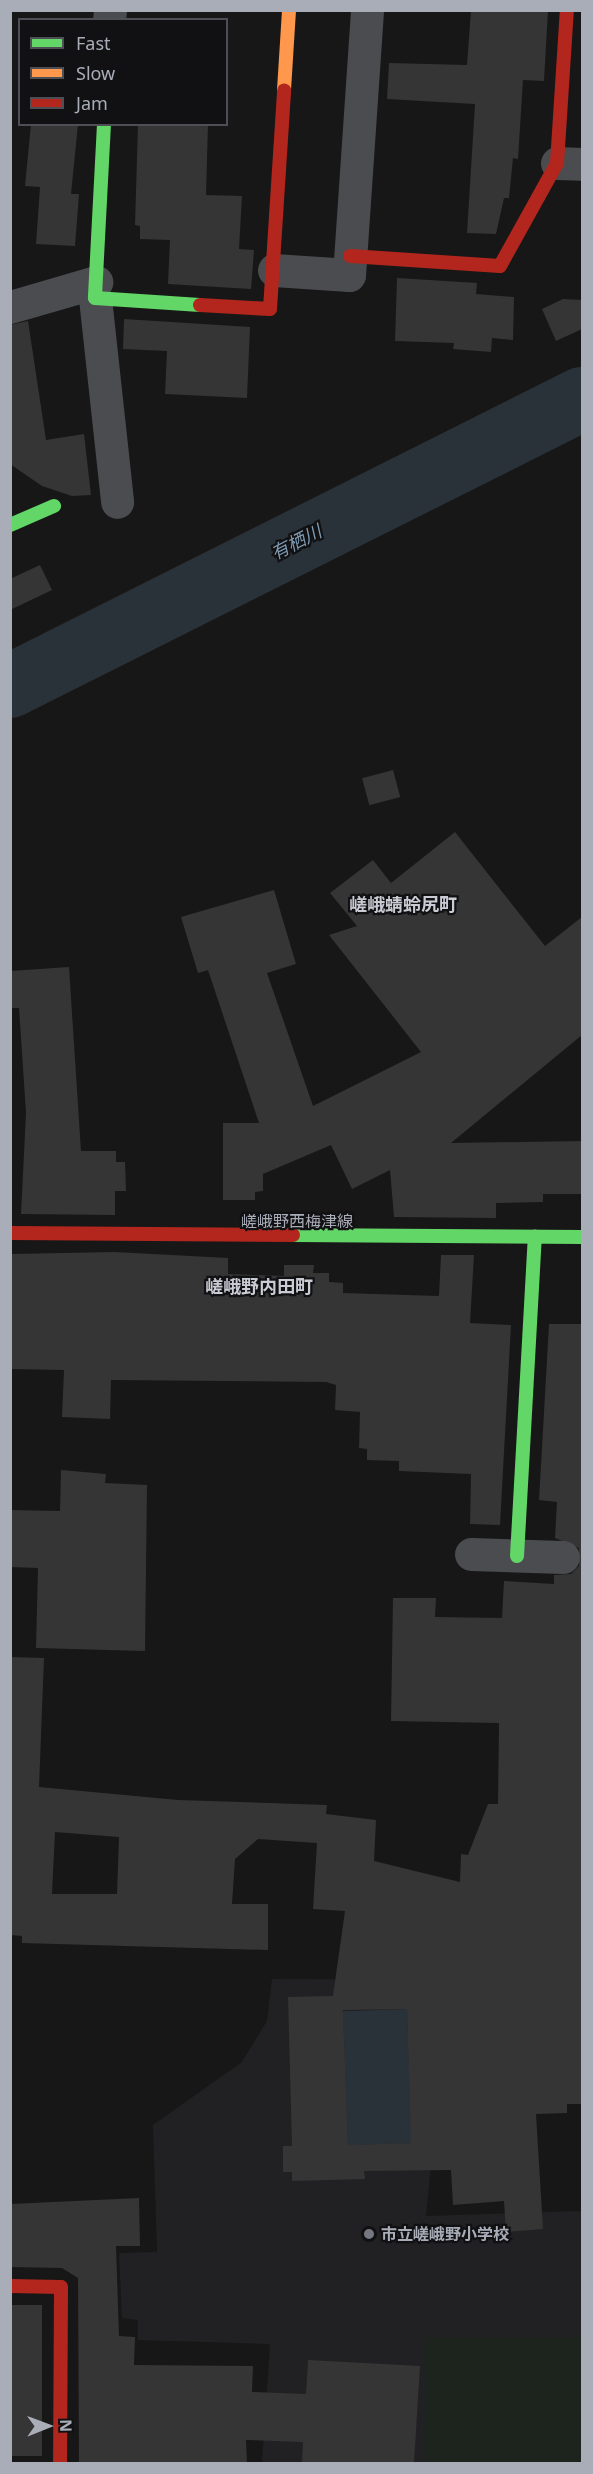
<!DOCTYPE html>
<meta charset="utf-8">
<style>
body{margin:0}
#map{position:relative;width:593px;height:2474px;overflow:hidden;background:#171717;font-family:"Noto Sans","Noto Sans JP",sans-serif}
div>[style]{position:absolute}
[style*='--x']{left:calc(var(--x)*1px);top:calc(var(--y)*1px);width:calc(var(--w)*1px);rotate:calc(var(--a)*1deg)}
.built>*{inset:0;background:#212123}
.green>*{inset:0;background:#1d241e;transform-origin:0 0}
.water>*{inset:0;background:#2a3239;transform-origin:0 0}
.river>*{height:64px;margin:-32px;padding:0 32px;transform-origin:32px;border-radius:32px;background:#2a3239}
.building>*{inset:0;background:#353536;transform-origin:0 0}
.street>*{height:33px;margin:-16.5px;padding:0 16.5px;transform-origin:16.5px;border-radius:16.5px;background:#4b4c50}
.fast>*{height:14px;margin:-7px;padding:0 7px;transform-origin:7px;border-radius:7px;background:#63d668}
.slow>*{height:14px;margin:-7px;padding:0 7px;transform-origin:7px;border-radius:7px;background:#ff974d}
.jam>*{height:14px;margin:-7px;padding:0 7px;transform-origin:7px;border-radius:7px;background:#b3261e}
.dots>*{width:16px;height:16px;translate:-50% -50%;box-sizing:border-box;border:3px solid #111113;border-radius:50%}
span{translate:-50% -50%;white-space:nowrap;text-align:center;line-height:1.15;-webkit-text-stroke:4.5px #111113;paint-order:stroke}
.street-label{font-size:16px;color:#a8adb8}
.poi-label{font-size:16px;color:#a8adb8;font-weight:700}
.left{translate:0 -50%;text-align:left}
.water-label{font-size:18px;color:#7f9bb3;font-style:italic}
.neighbourhood-label{font-size:18px;color:#c9ccd4;font-weight:700}
.frame{position:absolute;inset:0;border:12px solid #a8adb8;pointer-events:none}
.legend{position:absolute;left:18px;top:18px;width:210px;height:108px;box-sizing:border-box;background:#111113;border:2px solid #4d4f55;margin:0;padding:8px 10px;list-style:none;font-size:18px;color:#a8adb8}
.legend li{display:flex;align-items:center;gap:12px;height:30px}
.legend b{width:30px;border:2px solid #4d4f55}
.north{position:absolute;left:18px;top:2396px;width:60px;height:60px;-webkit-text-stroke:4px #111113;paint-order:stroke;rotate:89deg;font-size:16px;font-weight:700;line-height:24px;text-align:center;color:#a8adb8}
.north::after{content:'';display:block;margin:auto;width:21px;height:27px;background:#a8adb8;clip-path:polygon(50% 0,100% 100%,50% 72%,0 100%)}
</style>
<div id="map">
<div class="built">
<div style="clip-path:polygon(272px 1979px,426px 1980px,443px 2043px,426px 2216px,582px 2211px,582px 2463px,262px 2463px,270px 2344px,138px 2340px,138px 2320px,122px 2318px,119px 2253px,157px 2252px,153px 2125px,242px 2062px,267px 2021px)"></div>
</div>
<div class="green">
<div style="left:582px;top:2338px;width:125px;height:156px;rotate:90deg"></div>
</div>
<div class="water">
<div style="left:407px;top:2009px;width:134px;height:64px;rotate:88deg"></div>
</div>
<div class="river">
<div style="--x:10;--y:686;--w:640;--a:-26.65"></div>
</div>
<div class="building">
<div style="clip-path:polygon(471px 10px,548px 11px,544px 81px,523px 80px,518px 159px,513px 158px,509px 198px,504px 198px,496px 234px,467px 233px,475px 104px,387px 99px,389px 63px,467px 65px)"></div>
<div style="clip-path:polygon(31px 124px,78px 124px,71px 194px,79px 194px,75px 246px,36px 244px,40px 187px,25px 186px)"></div>
<div style="clip-path:polygon(138px 124px,208px 124px,206px 195px,242px 196px,239px 249px,254px 250px,251px 289px,168px 284px,170px 240px,140px 239px,140px 226px,135px 225px)"></div>
<div style="clip-path:polygon(397px 278px,477px 283px,476px 294px,514px 297px,513px 340px,492px 338px,491px 352px,453px 349px,454px 343px,395px 341px)"></div>
<div style="clip-path:polygon(563px 299px,582px 300px,582px 329px,556px 341px,542px 309px)"></div>
<div style="clip-path:polygon(124px 319px,250px 327px,247px 398px,165px 394px,167px 351px,123px 349px)"></div>
<div style="clip-path:polygon(28px 321px,46px 440px,84px 434px,91px 495px,72px 496px,42px 486px,10px 464px,10px 325px)"></div>
<div style="clip-path:polygon(40px 565px,52px 590px,10px 610px,10px 579px)"></div>
<div style="left:393px;top:770px;width:28px;height:32px;rotate:75deg"></div>
<div style="clip-path:polygon(455px 832px,545px 946px,582px 917px,582px 1035px,451px 1143px,582px 1141px,582px 1194px,543px 1194px,543px 1202px,496px 1203px,496px 1218px,394px 1217px,390px 1170px,352px 1189px,331px 1145px,263px 1174px,263px 1191px,255px 1192px,255px 1200px,223px 1200px,223px 1123px,259px 1123px,208px 970px,198px 973px,181px 917px,274px 890px,296px 964px,267px 973px,313px 1106px,421px 1052px,329px 935px,357px 926px,330px 893px,373px 860px,391px 883px)"></div>
<div style="clip-path:polygon(69px 967px,81px 1151px,116px 1151px,116px 1162px,125px 1162px,126px 1191px,115px 1191px,115px 1215px,21px 1214px,26px 1113px,19px 1008px,10px 1008px,10px 971px)"></div>
<div style="clip-path:polygon(115px 1252px,228px 1258px,228px 1274px,284px 1276px,284px 1265px,314px 1265px,313px 1273px,329px 1273px,329px 1282px,343px 1283px,343px 1293px,439px 1296px,441px 1255px,474px 1255px,470px 1323px,511px 1325px,500px 1525px,470px 1524px,471px 1474px,399px 1471px,399px 1461px,367px 1460px,367px 1449px,359px 1448px,360px 1412px,335px 1410px,336px 1385px,326px 1382px,111px 1380px,110px 1419px,62px 1417px,64px 1370px,10px 1369px,10px 1254px)"></div>
<div style="clip-path:polygon(evenodd,549px 1324px,582px 1324px,582px 2104px,567px 2104px,567px 2113px,536px 2114px,543px 2229px,506px 2232px,504px 2201px,453px 2205px,451px 2170px,364px 2171px,365px 2179px,292px 2181px,292px 2172px,283px 2172px,283px 2146px,292px 2146px,288px 1997px,333px 1996px,345px 1911px,313px 1909px,317px 1843px,258px 1839px,235px 1859px,232px 1904px,268px 1904px,268px 1950px,22px 1943px,22px 1936px,10px 1935px,10px 1657px,44px 1658px,39px 1787px,178px 1800px,327px 1805px,326px 1814px,376px 1820px,374px 1861px,460px 1882px,461px 1854px,468px 1855px,488px 1804px,498px 1804px,499px 1723px,391px 1721px,393px 1598px,436px 1598px,435px 1617px,502px 1618px,504px 1581px,554px 1584px,554px 1575px,571px 1574px,579px 1566px,579px 1548px,555px 1538px,557px 1502px,539px 1500px,549px 1324px,55px 1832px,119px 1837px,117px 1894px,52px 1894px,55px 1832px,549px 1324px,407px 2009px,411px 2143px,348px 2145px,343px 2010px,407px 2009px)"></div>
<div style="clip-path:polygon(61px 1470px,106px 1474px,105px 1483px,147px 1485px,145px 1651px,36px 1648px,38px 1568px,10px 1567px,10px 1510px,60px 1511px)"></div>
<div style="clip-path:polygon(139px 2198px,140px 2246px,116px 2246px,119px 2336px,135px 2337px,134px 2365px,253px 2366px,252px 2392px,306px 2394px,308px 2360px,420px 2366px,414px 2463px,302px 2463px,303px 2442px,246px 2440px,247px 2463px,79px 2463px,78px 2278px,62px 2268px,10px 2267px,10px 2204px)"></div>
<div style="left:10px;top:2305px;width:32px;height:151px"></div>
</div>
<div class="street">
<div style="--x:109;--y:20;--w:10;--a:-84"></div>
<div style="--x:557;--y:163;--w:25;--a:2"></div>
<div style="--x:274;--y:270;--w:75;--a:3.8"></div>
<div style="--x:349;--y:275;--w:266;--a:-86.1"></div>
<div style="--x:95;--y:298;--w:205;--a:83.8"></div>
<div style="--x:10;--y:307;--w:90;--a:-16.2"></div>
<div style="--x:471;--y:1554;--w:92;--a:1.9"></div>
</div>
<div class="fast">
<div style="--x:104;--y:124;--w:174;--a:93"></div>
<div style="--x:95;--y:298;--w:105;--a:3.8"></div>
<div style="--x:10;--y:525;--w:48;--a:-23.4"></div>
<div style="--x:293;--y:1235;--w:289;--a:0.4"></div>
<div style="--x:517;--y:1556;--w:320;--a:-86.8"></div>
</div>
<div class="slow">
<div style="--x:284;--y:90;--w:80;--a:-86.4"></div>
</div>
<div class="jam">
<div style="--x:350;--y:256;--w:150;--a:3.8"></div>
<div style="--x:500;--y:266;--w:118;--a:-61"></div>
<div style="--x:557;--y:163;--w:153;--a:-86.3"></div>
<div style="--x:200;--y:305;--w:70;--a:3.3"></div>
<div style="--x:270;--y:309;--w:219;--a:-86.3"></div>
<div style="--x:10;--y:1233;--w:283;--a:0.4"></div>
<div style="--x:10;--y:2286;--w:51;--a:1.1"></div>
<div style="--x:61;--y:2287;--w:177;--a:90.3"></div>
</div>
<div class="dots">
<div style="left:369px;top:2234px;background:#757880"></div>
</div>
<div class="street-label">
<span style="left:297px;top:1221px">嵯峨野西梅津線</span>
</div>
<div class="poi-label">
<span class="left" style="left:381px;top:2234px">市立嵯峨野小学校</span>
</div>
<div class="water-label">
<span style="left:296px;top:542px;rotate:-27deg">有栖川</span>
</div>
<div class="neighbourhood-label">
<span style="left:403px;top:904px">嵯峨蜻蛉尻町</span>
<span style="left:259px;top:1286px">嵯峨野内田町</span>
</div>
<div class="frame"></div>
<ul class="legend">
<li><b style="height:8px;background:#63d668"></b>Fast</li>
<li><b style="height:8px;background:#ff974d"></b>Slow</li>
<li><b style="height:8px;background:#b3261e"></b>Jam</li>
</ul>
<div class="north">N</div>
</div>
